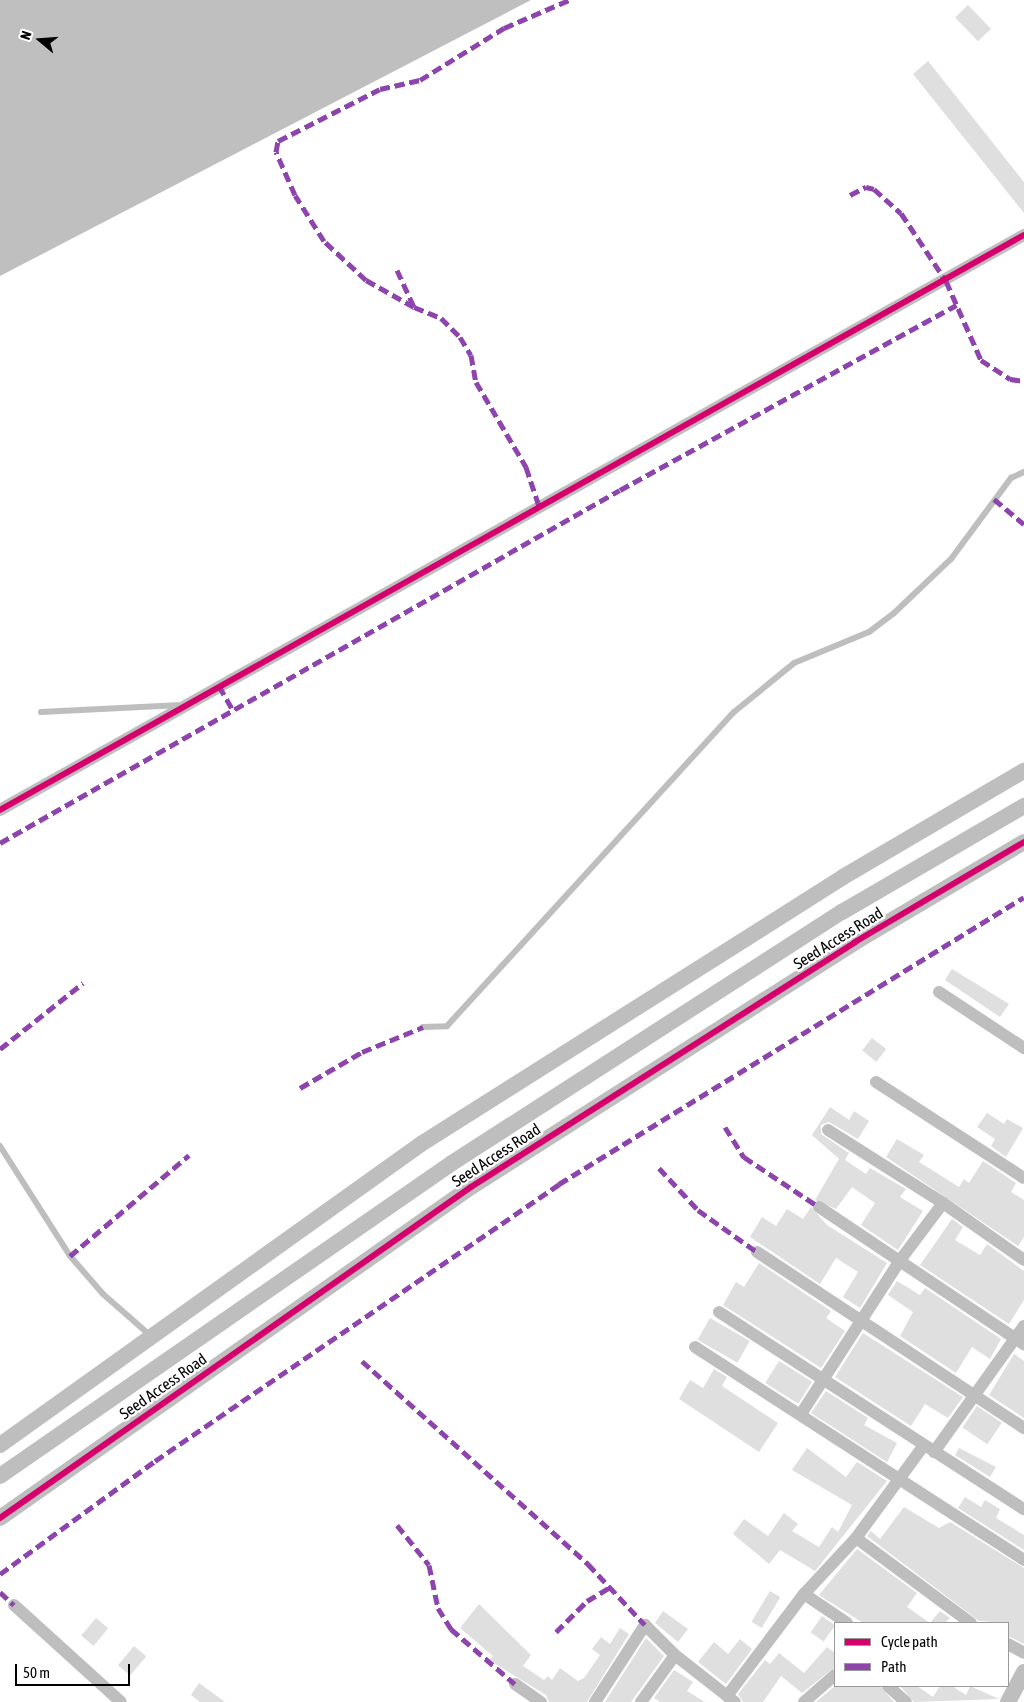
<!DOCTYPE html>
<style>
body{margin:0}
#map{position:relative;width:1024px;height:1702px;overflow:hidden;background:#fff;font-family:"Asap Condensed",sans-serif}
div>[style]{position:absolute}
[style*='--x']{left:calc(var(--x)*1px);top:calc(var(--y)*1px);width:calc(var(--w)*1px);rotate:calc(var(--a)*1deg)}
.water>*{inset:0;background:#bfbfbf}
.building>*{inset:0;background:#dfdfdf;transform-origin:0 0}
.service>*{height:6px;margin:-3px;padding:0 3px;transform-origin:3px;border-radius:3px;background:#bebebe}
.minor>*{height:12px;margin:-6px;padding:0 6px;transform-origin:6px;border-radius:6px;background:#bebebe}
.tertiary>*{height:16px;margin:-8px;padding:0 8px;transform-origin:8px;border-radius:8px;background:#bebebe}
.quiet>*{height:5px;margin-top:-2.5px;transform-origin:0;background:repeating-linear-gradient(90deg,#8e44ad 0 10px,transparent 0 15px)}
.cycleway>*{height:6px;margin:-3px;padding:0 3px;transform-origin:3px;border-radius:3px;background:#d6006c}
span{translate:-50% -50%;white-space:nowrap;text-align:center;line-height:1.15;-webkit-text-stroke:5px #fff;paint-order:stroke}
.street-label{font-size:16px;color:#000}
.legend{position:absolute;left:834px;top:1622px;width:175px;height:65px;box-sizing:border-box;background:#fff;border:1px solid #999;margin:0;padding:6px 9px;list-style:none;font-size:15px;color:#000}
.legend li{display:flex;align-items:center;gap:10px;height:25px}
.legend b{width:25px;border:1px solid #999}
.north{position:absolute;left:15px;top:15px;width:50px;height:50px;-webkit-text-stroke:4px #fff;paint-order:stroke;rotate:288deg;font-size:14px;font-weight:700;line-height:20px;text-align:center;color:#000}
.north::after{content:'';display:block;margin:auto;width:18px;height:22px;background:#000;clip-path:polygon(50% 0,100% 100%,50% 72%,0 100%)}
.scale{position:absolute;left:15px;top:1664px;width:115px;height:22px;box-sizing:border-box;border:2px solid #000;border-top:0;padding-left:6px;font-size:15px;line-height:18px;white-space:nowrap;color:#000;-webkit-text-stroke:4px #fff;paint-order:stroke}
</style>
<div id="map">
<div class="water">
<div style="clip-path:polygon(0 0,531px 0,0 276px)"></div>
</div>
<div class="building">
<div style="left:968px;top:5px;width:33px;height:18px;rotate:46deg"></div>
<div style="clip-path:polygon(928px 61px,1024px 182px,1024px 213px,913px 74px)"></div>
<div style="clip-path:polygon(952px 969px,1009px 1004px,1000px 1017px,945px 980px)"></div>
<div style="left:872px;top:1038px;width:18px;height:16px;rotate:38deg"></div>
<div style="clip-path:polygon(830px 1107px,849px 1120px,854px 1111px,869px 1121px,858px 1139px,829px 1122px,821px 1125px,821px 1134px,849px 1153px,845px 1160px,866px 1174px,870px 1168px,906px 1189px,900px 1197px,923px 1211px,898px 1250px,861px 1225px,875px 1203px,852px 1187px,836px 1209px,815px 1200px,839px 1159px,812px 1135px)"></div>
<div style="clip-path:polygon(987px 1113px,1004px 1124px,1007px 1119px,1023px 1128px,1006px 1157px,991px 1146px,995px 1139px,977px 1127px)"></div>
<div style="clip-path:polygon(897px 1139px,924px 1155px,919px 1162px,959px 1187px,964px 1179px,969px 1183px,983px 1161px,1016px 1183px,1011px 1192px,1024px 1200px,1024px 1237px,1018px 1246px,886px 1157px)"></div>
<div style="clip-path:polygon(811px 1207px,827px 1225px,887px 1263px,860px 1308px,843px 1297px,858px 1272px,836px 1258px,820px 1284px,750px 1237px,762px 1217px,776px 1226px,787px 1209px,803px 1219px)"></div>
<div style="clip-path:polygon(952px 1219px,963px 1227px,955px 1240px,980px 1255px,987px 1244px,1024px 1271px,1024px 1300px,1009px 1324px,920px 1265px)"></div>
<div style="clip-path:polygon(759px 1263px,831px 1311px,826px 1318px,845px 1331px,821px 1368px,723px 1305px,736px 1282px,744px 1287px)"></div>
<div style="clip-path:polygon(897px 1281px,920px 1295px,925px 1288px,1001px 1339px,990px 1359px,972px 1347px,956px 1373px,900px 1336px,913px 1312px,888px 1295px)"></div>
<div style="left:710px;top:1318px;width:46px;height:25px;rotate:30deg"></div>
<div style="clip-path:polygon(863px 1333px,963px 1397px,948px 1418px,925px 1404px,911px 1426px,835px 1377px)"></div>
<div style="clip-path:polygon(1014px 1354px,1024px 1361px,1024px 1418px,989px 1395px)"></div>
<div style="left:779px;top:1361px;width:39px;height:26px;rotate:32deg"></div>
<div style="clip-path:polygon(714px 1369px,727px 1377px,722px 1386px,778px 1423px,759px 1452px,679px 1399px,690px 1380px,703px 1388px)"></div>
<div style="clip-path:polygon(826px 1391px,868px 1418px,864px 1425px,897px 1443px,887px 1462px,811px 1413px)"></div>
<div style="left:977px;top:1406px;width:30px;height:26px;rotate:34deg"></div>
<div style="clip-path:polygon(807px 1448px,846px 1477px,857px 1462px,887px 1481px,815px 1571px,780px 1550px,769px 1564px,733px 1534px,744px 1519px,768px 1536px,784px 1513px,798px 1524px,792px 1531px,819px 1547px,832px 1527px,838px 1532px,852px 1505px,792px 1470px)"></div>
<div style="clip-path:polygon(959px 1448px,996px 1467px,990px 1477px,955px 1455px)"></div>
<div style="clip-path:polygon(965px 1497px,981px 1507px,985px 1500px,1000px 1509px,996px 1518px,1024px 1535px,1024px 1550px,958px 1508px)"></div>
<div style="clip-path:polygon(904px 1507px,939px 1528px,950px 1522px,1024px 1568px,1024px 1644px,1008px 1636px,1008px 1623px,979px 1621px,867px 1536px,871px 1531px,880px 1539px)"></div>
<div style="clip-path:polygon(857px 1549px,917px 1593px,907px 1607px,930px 1623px,940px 1611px,950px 1618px,945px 1623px,863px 1623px,819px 1595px)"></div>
<div style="left:770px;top:1591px;width:12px;height:36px;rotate:31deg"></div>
<div style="clip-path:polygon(479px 1604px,531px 1655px,523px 1666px,544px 1680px,548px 1676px,552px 1680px,560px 1668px,578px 1681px,584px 1678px,600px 1655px,592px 1649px,601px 1637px,610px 1644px,620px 1628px,629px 1634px,587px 1702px,549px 1702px,546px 1695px,489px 1660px,493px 1656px,460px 1628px)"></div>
<div style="clip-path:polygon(663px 1611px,688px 1629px,678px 1642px,655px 1623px)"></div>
<div style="left:822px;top:1616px;width:16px;height:20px;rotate:35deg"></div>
<div style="left:96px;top:1618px;width:16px;height:23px;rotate:40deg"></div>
<div style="clip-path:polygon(646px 1638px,664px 1656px,631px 1702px,605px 1702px)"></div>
<div style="clip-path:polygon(740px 1639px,752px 1649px,726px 1684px,698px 1662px,714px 1642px,728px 1654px)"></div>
<div style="left:134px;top:1646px;width:16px;height:25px;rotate:40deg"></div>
<div style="clip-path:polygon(827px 1647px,835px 1653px,835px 1667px,802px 1693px,781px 1676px,763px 1702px,743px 1702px,738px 1694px,765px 1660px,770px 1664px,779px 1653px,804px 1673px)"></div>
<div style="clip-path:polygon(674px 1670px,693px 1682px,687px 1691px,705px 1702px,660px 1702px,654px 1698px)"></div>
<div style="clip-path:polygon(199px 1683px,225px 1702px,200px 1702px,191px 1695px)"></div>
<div style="clip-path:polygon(835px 1686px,880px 1686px,894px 1702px,816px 1702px)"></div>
<div style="clip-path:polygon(900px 1686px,917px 1686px,933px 1697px,940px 1686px,952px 1686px,966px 1695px,970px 1686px,999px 1699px,914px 1702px)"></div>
</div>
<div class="service">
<div style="--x:41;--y:712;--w:140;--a:-2.9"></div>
<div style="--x:423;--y:1027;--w:24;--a:-2"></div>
<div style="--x:447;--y:1026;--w:425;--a:-47.6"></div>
<div style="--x:734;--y:712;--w:77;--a:-39.2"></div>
<div style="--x:794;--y:663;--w:81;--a:-22.5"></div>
<div style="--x:869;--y:632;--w:30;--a:-37"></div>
<div style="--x:893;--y:614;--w:80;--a:-43.5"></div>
<div style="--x:951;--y:559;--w:101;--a:-53.5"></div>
<div style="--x:1011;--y:478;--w:14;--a:-25"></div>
<div style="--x:0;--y:1146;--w:130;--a:57.5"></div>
<div style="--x:70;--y:1256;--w:50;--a:49"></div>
<div style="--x:103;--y:1294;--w:64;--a:41.2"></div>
</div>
<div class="minor">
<div style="--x:0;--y:810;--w:1174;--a:-29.32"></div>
<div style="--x:939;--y:992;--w:102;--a:33.4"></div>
<div style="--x:876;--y:1082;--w:176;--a:33"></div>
<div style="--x:828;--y:1130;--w:136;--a:32.4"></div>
<div style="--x:819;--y:1207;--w:247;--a:33.8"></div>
<div style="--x:757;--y:1252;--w:320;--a:33.4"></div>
<div style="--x:719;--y:1312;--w:363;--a:32.9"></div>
<div style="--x:695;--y:1347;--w:392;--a:32.9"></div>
<div style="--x:801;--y:1414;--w:184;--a:-57.2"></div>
<div style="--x:901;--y:1259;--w:70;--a:-53.1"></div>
<div style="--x:943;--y:1203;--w:99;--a:35.1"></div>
<div style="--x:934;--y:1452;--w:155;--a:-54.5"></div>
<div style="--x:856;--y:1538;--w:143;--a:36.5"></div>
<div style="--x:804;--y:1594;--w:52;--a:34"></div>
<div style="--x:14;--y:1605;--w:144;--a:42.2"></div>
<div style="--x:1008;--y:1644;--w:18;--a:29"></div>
<div style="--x:515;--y:1684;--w:32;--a:35"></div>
<div style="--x:888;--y:1686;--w:24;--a:42"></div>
<div style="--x:727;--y:1696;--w:128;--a:-53"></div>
<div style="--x:804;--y:1594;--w:76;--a:-47.1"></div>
<div style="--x:856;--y:1538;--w:115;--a:-53.8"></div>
<div style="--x:595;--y:1702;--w:92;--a:-57"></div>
<div style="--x:645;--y:1625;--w:42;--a:45"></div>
<div style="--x:675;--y:1655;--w:76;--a:38.1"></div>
<div style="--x:641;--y:1702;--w:58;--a:-54.1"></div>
<div style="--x:804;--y:1702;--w:41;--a:-41.1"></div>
</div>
<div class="tertiary">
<div style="--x:0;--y:1445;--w:518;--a:-35.56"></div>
<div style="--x:421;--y:1144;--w:499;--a:-32.3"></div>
<div style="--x:843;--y:877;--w:210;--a:-30.4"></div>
<div style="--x:0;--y:1476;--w:550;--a:-34.7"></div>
<div style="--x:452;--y:1163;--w:464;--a:-32.8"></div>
<div style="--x:842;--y:912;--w:211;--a:-30.2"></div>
<div style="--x:0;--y:1518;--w:576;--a:-35.1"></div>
<div style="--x:471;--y:1187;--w:456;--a:-32.5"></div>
<div style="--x:855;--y:942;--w:196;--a:-30.6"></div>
<div style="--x:1008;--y:1702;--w:34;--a:-62"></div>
</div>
<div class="quiet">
<div style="--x:850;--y:195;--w:18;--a:-27"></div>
<div style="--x:866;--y:187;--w:8;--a:14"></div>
<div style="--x:874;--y:189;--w:36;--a:42"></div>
<div style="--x:901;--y:213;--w:82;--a:56.5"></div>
<div style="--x:946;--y:281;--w:86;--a:66.1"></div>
<div style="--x:981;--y:360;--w:35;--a:33"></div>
<div style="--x:1010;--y:379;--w:14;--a:8"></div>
<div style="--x:397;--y:270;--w:41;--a:65.3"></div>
<div style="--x:414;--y:307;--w:29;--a:22"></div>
<div style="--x:441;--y:318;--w:27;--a:45"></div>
<div style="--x:460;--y:337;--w:21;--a:59"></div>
<div style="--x:471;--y:355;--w:27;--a:80"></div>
<div style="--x:476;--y:382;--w:99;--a:59.5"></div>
<div style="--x:526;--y:467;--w:41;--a:71.6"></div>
<div style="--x:414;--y:307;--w:55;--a:-150.6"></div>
<div style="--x:366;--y:280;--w:57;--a:-137.1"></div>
<div style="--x:324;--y:241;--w:54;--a:-122.2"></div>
<div style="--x:295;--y:195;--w:47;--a:-113.8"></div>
<div style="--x:276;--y:152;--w:11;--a:-80"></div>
<div style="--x:278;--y:141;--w:114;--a:-27"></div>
<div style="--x:380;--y:89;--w:41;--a:-12.7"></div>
<div style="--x:420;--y:80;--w:99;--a:-31.8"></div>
<div style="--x:504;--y:28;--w:71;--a:-23.3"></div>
<div style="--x:994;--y:499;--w:39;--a:40"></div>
<div style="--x:219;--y:686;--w:30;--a:60"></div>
<div style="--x:0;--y:843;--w:713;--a:-29.66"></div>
<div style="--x:620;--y:490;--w:384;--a:-28.8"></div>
<div style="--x:0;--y:1049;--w:106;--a:-38.5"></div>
<div style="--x:300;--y:1088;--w:72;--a:-30.1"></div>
<div style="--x:362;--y:1052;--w:66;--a:-22.3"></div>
<div style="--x:725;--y:1127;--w:36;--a:58"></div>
<div style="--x:744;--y:1157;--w:90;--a:33.7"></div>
<div style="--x:659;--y:1168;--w:57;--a:47.1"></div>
<div style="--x:698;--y:1210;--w:72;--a:35.4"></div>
<div style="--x:70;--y:1256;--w:156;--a:-40.3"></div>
<div style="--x:362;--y:1361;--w:304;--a:41.9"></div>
<div style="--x:588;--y:1564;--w:83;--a:46.9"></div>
<div style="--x:397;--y:1525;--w:51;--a:51.3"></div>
<div style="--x:429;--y:1565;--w:44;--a:78.2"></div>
<div style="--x:438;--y:1608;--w:25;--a:58"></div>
<div style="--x:451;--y:1629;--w:84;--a:40.7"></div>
<div style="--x:0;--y:1574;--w:192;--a:-36.1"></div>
<div style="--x:155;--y:1461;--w:490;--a:-34.4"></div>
<div style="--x:559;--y:1184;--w:546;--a:-31.68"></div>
<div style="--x:0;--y:1592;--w:19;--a:43"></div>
<div style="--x:556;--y:1632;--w:44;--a:-45"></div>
<div style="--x:587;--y:1601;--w:26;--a:-31"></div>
</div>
<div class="cycleway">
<div style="--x:0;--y:810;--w:1174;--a:-29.32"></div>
<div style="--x:0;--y:1518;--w:576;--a:-35.1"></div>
<div style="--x:471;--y:1187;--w:456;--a:-32.5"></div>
<div style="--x:855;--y:942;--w:196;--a:-30.6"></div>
</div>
<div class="street-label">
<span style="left:838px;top:938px;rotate:-32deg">Seed Access Road</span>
<span style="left:496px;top:1155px;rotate:-33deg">Seed Access Road</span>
<span style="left:163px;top:1386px;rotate:-35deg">Seed Access Road</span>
</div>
<ul class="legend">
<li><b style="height:6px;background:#d6006c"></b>Cycle path</li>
<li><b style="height:6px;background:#8e44ad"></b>Path</li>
</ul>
<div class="north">N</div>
<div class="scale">50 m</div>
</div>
